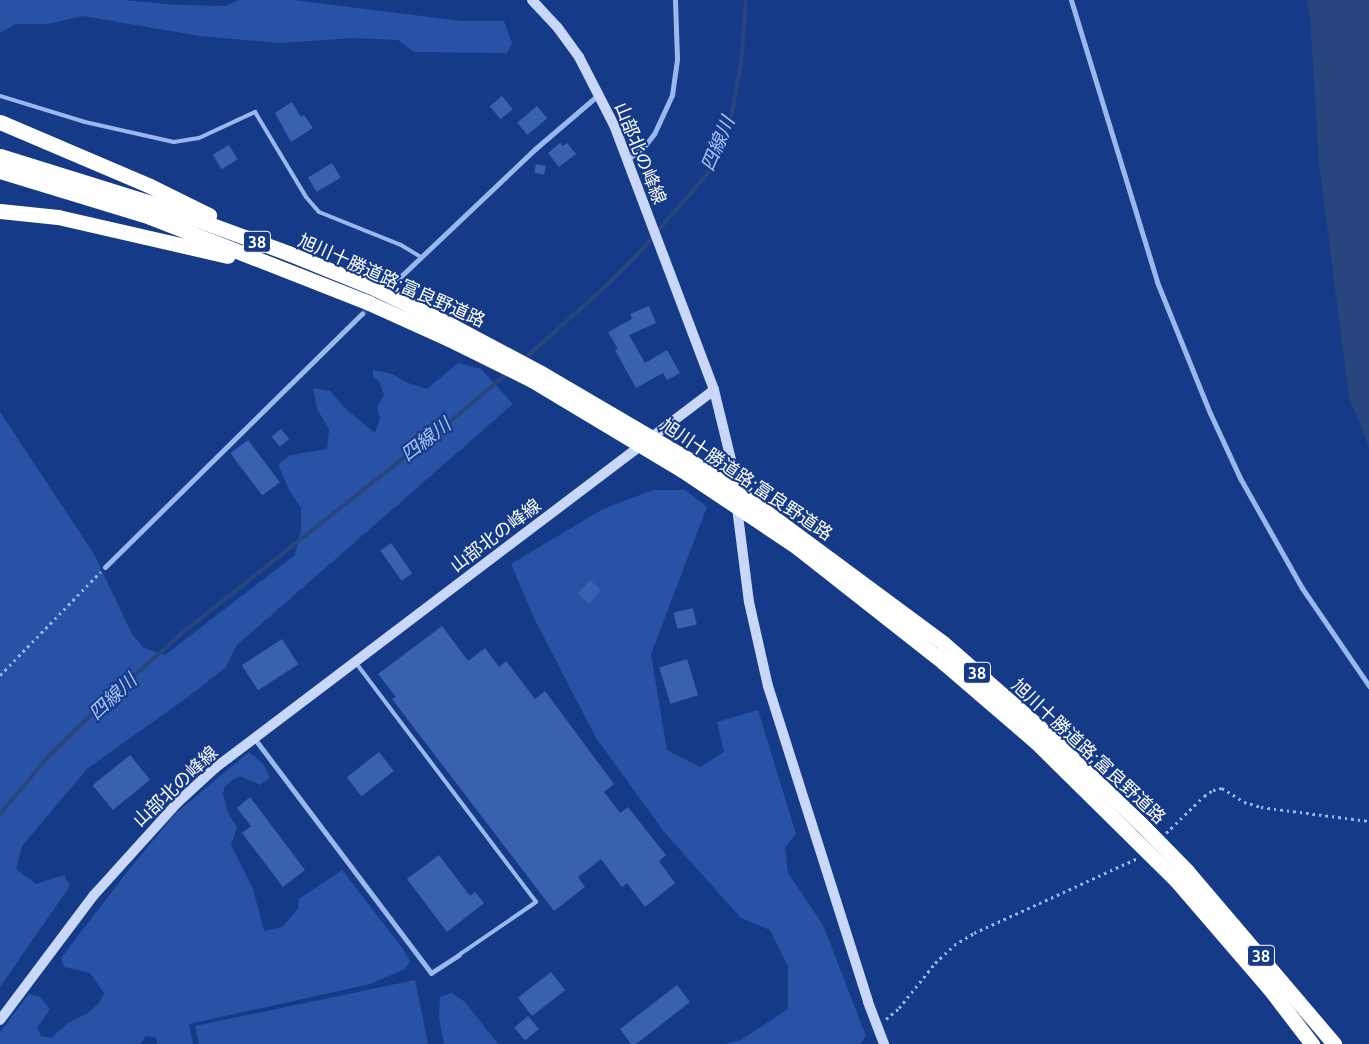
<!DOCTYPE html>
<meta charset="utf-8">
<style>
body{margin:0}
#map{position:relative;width:1369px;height:1044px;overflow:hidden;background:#153a87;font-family:Ubuntu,"Noto Sans JP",sans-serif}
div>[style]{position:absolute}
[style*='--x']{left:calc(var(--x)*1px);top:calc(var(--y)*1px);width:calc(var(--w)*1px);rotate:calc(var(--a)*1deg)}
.green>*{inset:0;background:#2852a6}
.water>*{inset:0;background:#29457e}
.stream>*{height:4px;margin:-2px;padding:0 2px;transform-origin:2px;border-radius:2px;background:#29457e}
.building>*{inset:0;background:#3961af;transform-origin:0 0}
.street-tunnel>*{height:5px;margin-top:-2.5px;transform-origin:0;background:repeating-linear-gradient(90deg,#385899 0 5px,transparent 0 7.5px)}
.path>*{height:2.5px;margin-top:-1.25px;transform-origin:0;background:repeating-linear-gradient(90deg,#9bb8ee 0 2.5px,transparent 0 6.5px)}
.lane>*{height:4px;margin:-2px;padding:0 2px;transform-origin:2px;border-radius:2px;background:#9bb8ee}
.street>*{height:5px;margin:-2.5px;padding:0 2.5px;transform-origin:2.5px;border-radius:2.5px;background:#9bb8ee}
.secondary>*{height:10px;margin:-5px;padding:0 5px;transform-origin:5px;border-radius:5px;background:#c9d8fa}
.highway>*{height:15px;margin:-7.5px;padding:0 7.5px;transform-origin:7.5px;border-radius:7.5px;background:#fff}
span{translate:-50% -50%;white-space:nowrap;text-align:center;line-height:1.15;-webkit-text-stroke:4px #153a87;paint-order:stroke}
.shield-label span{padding:1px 4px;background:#153a87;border:1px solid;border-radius:4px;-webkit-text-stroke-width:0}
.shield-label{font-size:16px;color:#fff;font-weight:700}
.street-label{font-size:18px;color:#fff}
.water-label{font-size:19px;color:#a7c2f6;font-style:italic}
</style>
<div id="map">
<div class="green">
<div style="clip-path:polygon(0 0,123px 0,177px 5px,226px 6px,238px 0,293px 0,462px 21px,504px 21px,512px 43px,507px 53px,414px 52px,398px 40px,354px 38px,280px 43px,200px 36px,83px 16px,48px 24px,15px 24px,0 33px)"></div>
<div style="clip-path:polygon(458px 363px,481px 369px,513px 404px,237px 645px,226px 667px,188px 697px,88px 768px,22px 846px,16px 869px,36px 884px,64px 875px,70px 886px,0 987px,0 412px,94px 554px,132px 634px,144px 648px,165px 655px,295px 555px,301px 530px,301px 508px,289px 490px,278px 464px,291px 455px,327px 449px,329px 429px,317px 409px,313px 388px,330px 391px,346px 409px,375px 433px,380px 419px,377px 407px,384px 395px,379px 381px,373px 377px,373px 370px,392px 374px,408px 383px,427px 389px)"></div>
<div style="clip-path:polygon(653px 490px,685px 490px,707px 507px,651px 654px,667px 750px,700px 767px,724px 752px,717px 722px,758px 710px,796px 834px,785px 847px,788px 873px,823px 925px,866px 1036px,860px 1044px,725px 1044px,741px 1040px,788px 1009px,788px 967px,770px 930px,741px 918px,665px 833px,596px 738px,535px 620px,511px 564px,603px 509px)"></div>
<div style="clip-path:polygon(249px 752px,264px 765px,270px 778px,260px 785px,240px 776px,232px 780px,224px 788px,223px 795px,228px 813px,237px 827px,231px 845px,253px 889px,264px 931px,282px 927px,298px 909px,299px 899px,342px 870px,403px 949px,410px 961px,405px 969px,370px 984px,189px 1024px,193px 1044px,157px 1044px,156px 1037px,146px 1036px,140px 1044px,0 1044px,0 1032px,29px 994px,40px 997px,50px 1009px,37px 1028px,41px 1036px,51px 1038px,68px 1023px,88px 1013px,100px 1002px,104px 993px,90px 973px,64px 967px,61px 958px,127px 872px,176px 813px)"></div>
<div style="clip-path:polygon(415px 980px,428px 1044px,199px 1044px,195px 1026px)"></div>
<div style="clip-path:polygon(452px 993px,465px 1002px,498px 1044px,444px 1044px,439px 1018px,440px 997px)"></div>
</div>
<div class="water">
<div style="clip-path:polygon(1306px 0,1369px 0,1369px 447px,1349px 397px,1319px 163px,1310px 16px)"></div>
</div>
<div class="stream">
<div style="--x:524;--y:359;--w:111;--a:-41.7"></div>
<div style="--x:607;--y:285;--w:44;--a:-45"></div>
<div style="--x:638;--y:254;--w:106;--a:-49.2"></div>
<div style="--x:707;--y:174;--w:27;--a:-62"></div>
<div style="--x:720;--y:150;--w:39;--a:-72"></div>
<div style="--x:732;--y:113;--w:51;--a:-79.8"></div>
<div style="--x:741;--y:63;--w:63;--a:-85.5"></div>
<div style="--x:0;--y:814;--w:75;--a:-49.9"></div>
<div style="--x:48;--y:757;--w:64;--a:-44.4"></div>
<div style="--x:94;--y:712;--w:118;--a:-41.9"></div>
<div style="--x:182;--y:633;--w:340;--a:-38.3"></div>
<div style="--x:449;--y:422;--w:78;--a:-39.8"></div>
</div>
<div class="building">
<div style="left:502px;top:96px;width:17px;height:16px;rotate:50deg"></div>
<div style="clip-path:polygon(292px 102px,301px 117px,304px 115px,313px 128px,291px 142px,275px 113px)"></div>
<div style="left:537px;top:106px;width:16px;height:26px;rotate:50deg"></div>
<div style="clip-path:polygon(560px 143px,563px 146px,567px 143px,576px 154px,559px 167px,548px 153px)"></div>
<div style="left:229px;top:145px;width:17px;height:19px;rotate:59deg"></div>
<div style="left:332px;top:163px;width:17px;height:28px;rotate:59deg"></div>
<div style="left:536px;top:164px;width:10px;height:9px;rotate:11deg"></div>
<div style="clip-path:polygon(649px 306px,656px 323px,629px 335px,645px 363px,667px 350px,680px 373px,667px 380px,663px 373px,636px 388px,615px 350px,618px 349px,608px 332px,632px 319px,630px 314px)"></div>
<div style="left:281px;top:429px;width:13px;height:12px;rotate:51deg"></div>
<div style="left:248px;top:440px;width:53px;height:22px;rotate:53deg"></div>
<div style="left:391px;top:543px;width:37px;height:13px;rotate:55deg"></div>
<div style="left:590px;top:580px;width:15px;height:18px;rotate:42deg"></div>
<div style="left:693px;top:608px;width:17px;height:20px;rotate:77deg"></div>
<div style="clip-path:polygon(442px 626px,468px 661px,485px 648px,499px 667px,506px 661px,535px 699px,545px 691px,614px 784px,604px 792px,620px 813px,628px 807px,646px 830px,666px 855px,659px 861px,675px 883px,645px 907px,627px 883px,622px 887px,601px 859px,578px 877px,585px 887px,554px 911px,392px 699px,396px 697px,378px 674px)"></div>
<div style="left:282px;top:639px;width:30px;height:48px;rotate:57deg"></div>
<div style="left:687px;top:659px;width:38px;height:29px;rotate:73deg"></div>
<div style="left:379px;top:752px;width:24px;height:41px;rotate:52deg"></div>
<div style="left:130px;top:755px;width:32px;height:48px;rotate:51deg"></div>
<div style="clip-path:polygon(250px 797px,305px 870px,283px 887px,242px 833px,251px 826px,237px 808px)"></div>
<div style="clip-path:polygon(439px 855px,470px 896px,475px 892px,484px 903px,447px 932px,407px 879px)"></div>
<div style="left:551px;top:972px;width:23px;height:42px;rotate:52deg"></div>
<div style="clip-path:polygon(677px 985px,690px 1002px,636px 1044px,631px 1044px,620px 1029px)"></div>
<div style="left:528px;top:1016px;width:17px;height:18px;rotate:50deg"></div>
</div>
<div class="street-tunnel">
<div style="--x:362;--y:314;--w:50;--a:-44.2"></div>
</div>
<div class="path">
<div style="--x:0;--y:675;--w:144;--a:-45.8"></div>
<div style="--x:1166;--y:833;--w:53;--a:-44.2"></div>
<div style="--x:1204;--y:796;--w:11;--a:-34"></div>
<div style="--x:1213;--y:790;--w:9;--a:-13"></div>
<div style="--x:1222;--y:788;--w:26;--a:32"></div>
<div style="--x:1244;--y:802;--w:18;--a:16"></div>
<div style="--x:1261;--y:807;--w:109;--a:7.4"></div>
<div style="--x:886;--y:1019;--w:17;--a:-40"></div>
<div style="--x:899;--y:1008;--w:58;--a:-51.3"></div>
<div style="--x:935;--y:963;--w:26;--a:-43"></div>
<div style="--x:954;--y:945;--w:23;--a:-31"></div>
<div style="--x:974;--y:933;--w:178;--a:-24.6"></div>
</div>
<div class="lane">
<div style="--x:0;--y:96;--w:89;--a:17"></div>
<div style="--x:85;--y:122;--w:91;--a:12.7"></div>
<div style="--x:174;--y:142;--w:25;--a:-9"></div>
<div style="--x:199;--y:138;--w:62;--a:-24.9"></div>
<div style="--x:255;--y:112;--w:99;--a:59"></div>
<div style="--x:306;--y:197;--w:20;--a:49"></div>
<div style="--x:319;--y:212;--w:88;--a:21.9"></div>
<div style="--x:401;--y:245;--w:23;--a:31"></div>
<div style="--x:356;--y:663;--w:299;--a:53"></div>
<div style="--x:536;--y:902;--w:93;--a:145.5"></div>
</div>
<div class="street">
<div style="--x:1071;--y:0;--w:295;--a:73"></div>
<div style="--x:1157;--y:282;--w:141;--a:68"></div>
<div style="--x:1210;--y:413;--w:72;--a:65.2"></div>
<div style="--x:1240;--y:478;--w:126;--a:60.6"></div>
<div style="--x:1302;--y:588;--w:119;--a:55.6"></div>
<div style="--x:628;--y:159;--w:19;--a:-36"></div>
<div style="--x:643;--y:148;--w:18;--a:-52"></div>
<div style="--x:654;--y:134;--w:43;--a:-65.2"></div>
<div style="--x:672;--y:95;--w:37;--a:-82"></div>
<div style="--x:677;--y:58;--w:58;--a:-92"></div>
<div style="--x:398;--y:279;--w:189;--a:-43.5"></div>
<div style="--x:535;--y:149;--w:83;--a:-40.6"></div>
<div style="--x:105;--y:567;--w:361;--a:-44.6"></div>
<div style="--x:254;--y:738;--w:294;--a:53"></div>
<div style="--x:431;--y:973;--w:33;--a:-33"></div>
</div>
<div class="secondary">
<div style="--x:532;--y:0;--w:38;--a:47"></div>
<div style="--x:558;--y:28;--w:36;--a:54"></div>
<div style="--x:579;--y:57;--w:76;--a:62.8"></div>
<div style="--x:614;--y:125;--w:283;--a:69.3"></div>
<div style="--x:714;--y:390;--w:72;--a:76.3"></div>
<div style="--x:731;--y:460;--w:143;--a:82.8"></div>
<div style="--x:749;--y:602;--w:86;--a:77.3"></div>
<div style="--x:768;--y:686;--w:331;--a:72.4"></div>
<div style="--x:868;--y:1002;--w:45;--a:69.1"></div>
<div style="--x:0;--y:1020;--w:156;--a:-53.1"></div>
<div style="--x:94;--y:895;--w:124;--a:-47.9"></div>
<div style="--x:177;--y:803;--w:52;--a:-42.6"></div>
<div style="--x:215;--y:768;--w:626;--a:-37.14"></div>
</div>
<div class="highway">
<div style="--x:0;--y:122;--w:163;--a:23.1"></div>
<div style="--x:150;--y:186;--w:66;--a:26.2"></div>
<div style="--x:0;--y:156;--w:164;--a:17.3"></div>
<div style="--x:157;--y:205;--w:140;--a:20.1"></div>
<div style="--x:288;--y:253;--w:95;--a:22.2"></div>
<div style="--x:376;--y:289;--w:85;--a:25.7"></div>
<div style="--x:453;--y:326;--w:100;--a:28.1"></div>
<div style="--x:541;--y:373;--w:172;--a:30.4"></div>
<div style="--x:689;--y:460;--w:78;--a:33.5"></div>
<div style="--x:754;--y:503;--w:235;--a:36.5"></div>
<div style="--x:943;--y:643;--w:137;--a:41.1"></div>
<div style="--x:1046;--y:733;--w:130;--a:43.8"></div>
<div style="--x:1140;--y:823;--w:67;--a:45.6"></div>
<div style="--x:1187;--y:871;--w:227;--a:49.6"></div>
<div style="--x:0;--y:171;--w:157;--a:17"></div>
<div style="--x:150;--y:217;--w:235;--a:21.4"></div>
<div style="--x:369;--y:303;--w:88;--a:24.2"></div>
<div style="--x:449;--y:339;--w:93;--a:26.3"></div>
<div style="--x:532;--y:380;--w:175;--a:31"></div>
<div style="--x:682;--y:470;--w:138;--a:33.8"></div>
<div style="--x:797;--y:547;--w:186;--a:38.2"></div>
<div style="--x:943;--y:662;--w:123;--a:40.7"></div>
<div style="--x:1036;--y:742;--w:197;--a:44.6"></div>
<div style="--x:1176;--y:880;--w:143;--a:49.3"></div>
<div style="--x:1269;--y:988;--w:71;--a:52.5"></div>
<div style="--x:0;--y:211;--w:58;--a:5.9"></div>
<div style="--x:58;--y:217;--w:174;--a:12.9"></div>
</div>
<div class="shield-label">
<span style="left:257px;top:242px">38</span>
<span style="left:977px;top:673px">38</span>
<span style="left:1261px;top:956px">38</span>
</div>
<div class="street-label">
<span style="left:641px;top:153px;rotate:68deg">山部北の峰線</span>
<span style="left:392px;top:280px;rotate:24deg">旭川十勝道路;富良野道路</span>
<span style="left:747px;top:479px;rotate:34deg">旭川十勝道路;富良野道路</span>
<span style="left:495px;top:535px;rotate:-37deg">山部北の峰線</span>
<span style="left:1089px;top:751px;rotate:43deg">旭川十勝道路;富良野道路</span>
<span style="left:175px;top:786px;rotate:-43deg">山部北の峰線</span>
</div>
<div class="water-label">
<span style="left:718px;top:144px;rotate:-67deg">四線川</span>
<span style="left:426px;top:440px;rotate:-38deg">四線川</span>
<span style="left:113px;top:697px;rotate:-43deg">四線川</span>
</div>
</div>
